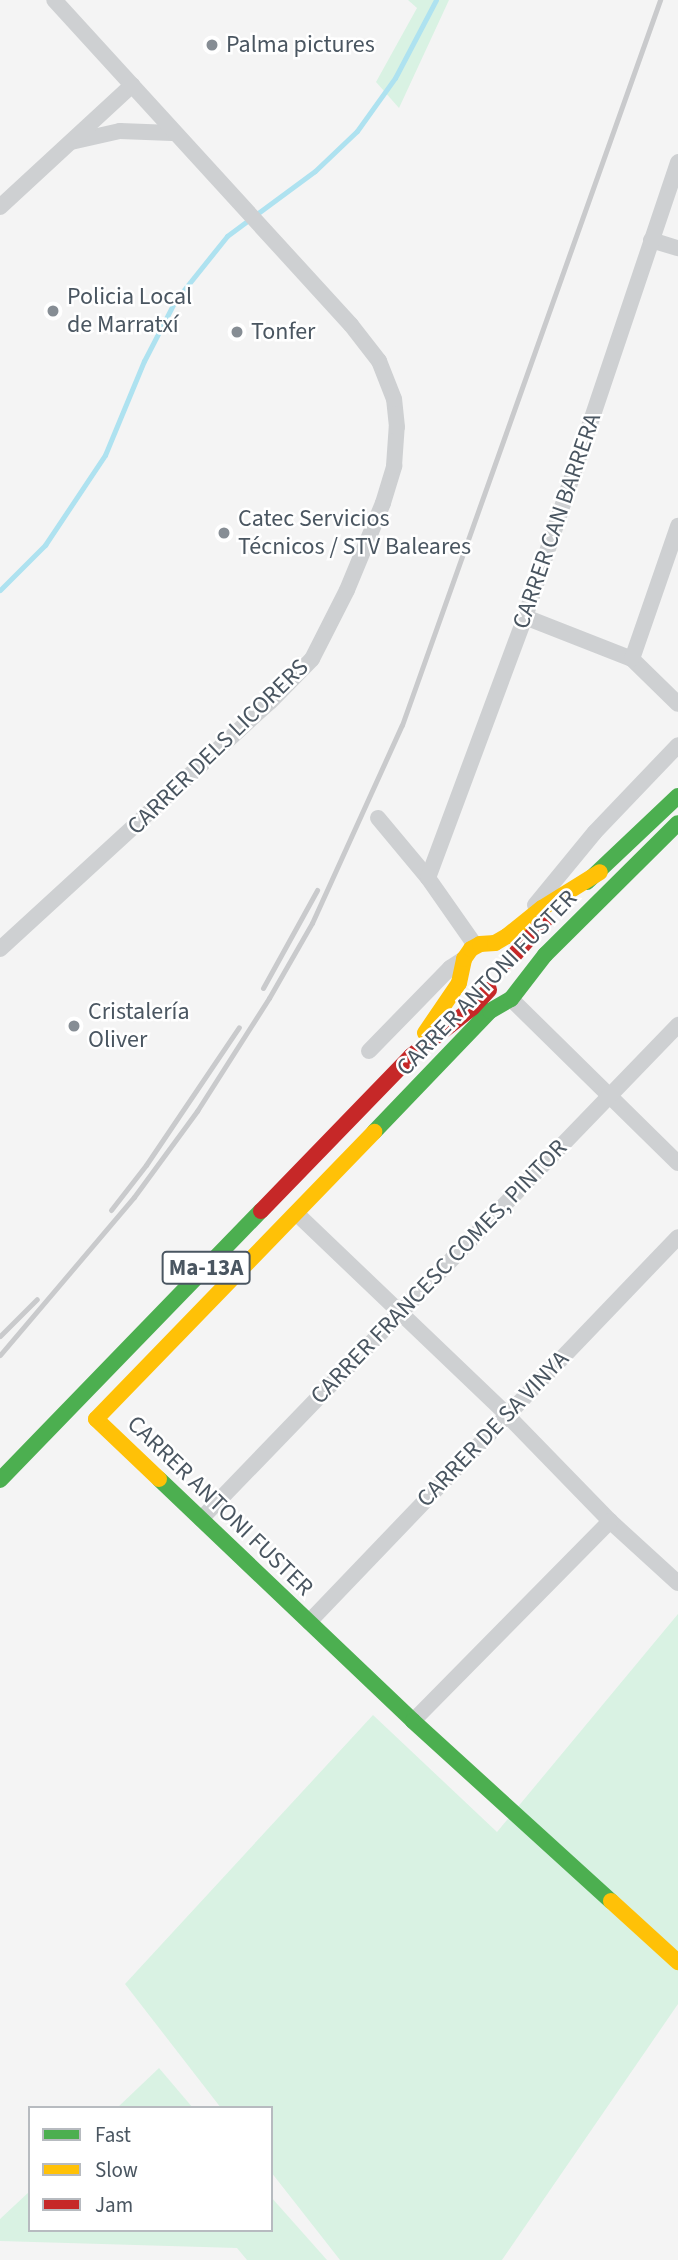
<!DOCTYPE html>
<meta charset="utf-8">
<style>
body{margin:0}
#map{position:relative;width:678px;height:2260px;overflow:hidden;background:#f4f4f4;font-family:"Source Sans 3",sans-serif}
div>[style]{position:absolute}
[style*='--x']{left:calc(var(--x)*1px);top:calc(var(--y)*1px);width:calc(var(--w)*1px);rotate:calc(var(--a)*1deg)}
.green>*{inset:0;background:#d9f2e3}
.stream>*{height:5px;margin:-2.5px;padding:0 2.5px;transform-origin:2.5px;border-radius:2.5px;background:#aee2f0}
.street>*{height:16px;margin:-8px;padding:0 8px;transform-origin:8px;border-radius:8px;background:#ced0d2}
.fast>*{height:16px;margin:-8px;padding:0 8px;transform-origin:8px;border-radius:8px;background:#4caf50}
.slow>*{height:16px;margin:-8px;padding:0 8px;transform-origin:8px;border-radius:8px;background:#ffc107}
.jam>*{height:16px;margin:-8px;padding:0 8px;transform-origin:8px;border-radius:8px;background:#c62828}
.rail>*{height:5px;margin:-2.5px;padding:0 2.5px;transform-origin:2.5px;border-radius:2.5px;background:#c9cacc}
.dots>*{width:19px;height:19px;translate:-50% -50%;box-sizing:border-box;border:4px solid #fff;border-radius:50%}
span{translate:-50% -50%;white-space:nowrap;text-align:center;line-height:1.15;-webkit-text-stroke:5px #fff;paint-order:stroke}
.shield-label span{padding:2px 5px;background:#fff;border:2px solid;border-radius:5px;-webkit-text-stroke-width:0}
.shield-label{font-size:23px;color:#4a5661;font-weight:700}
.poi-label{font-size:24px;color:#4a5661}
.left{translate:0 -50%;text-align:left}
.street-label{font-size:24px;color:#4a5661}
.legend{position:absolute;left:28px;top:2106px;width:245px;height:126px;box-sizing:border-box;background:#fff;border:2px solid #b7bbc0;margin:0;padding:9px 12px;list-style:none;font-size:21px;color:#4a5661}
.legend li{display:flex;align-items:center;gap:14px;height:35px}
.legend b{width:35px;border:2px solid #b7bbc0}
</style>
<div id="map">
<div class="green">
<div style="clip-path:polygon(408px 0,449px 0,399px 108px,376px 82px,417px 8px)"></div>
<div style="clip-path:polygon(678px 1614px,678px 2004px,502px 2260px,340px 2260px,271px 2172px,271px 2108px,221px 2108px,125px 1984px,373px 1715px,497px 1832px)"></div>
<div style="clip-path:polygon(159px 2068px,193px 2108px,117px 2108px)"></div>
<div style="clip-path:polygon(30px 2191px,30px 2230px,271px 2230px,271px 2197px,327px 2260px,247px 2260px,237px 2248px,0 2241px,0 2219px)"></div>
</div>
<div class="stream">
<div style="--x:0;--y:590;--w:64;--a:-45"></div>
<div style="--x:45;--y:545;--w:108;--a:-56.3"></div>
<div style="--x:105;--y:455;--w:102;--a:-67.5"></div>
<div style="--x:144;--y:361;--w:68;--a:-62.7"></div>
<div style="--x:175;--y:301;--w:83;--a:-51.3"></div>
<div style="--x:227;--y:236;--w:109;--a:-36.5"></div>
<div style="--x:315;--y:171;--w:58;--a:-43.6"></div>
<div style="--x:357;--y:131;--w:65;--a:-54.4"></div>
<div style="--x:395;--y:78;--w:88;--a:-62.3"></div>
</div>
<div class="street">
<div style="--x:71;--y:142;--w:50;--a:-12.7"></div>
<div style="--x:120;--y:131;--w:52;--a:2.2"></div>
<div style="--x:0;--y:207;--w:180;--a:-42.7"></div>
<div style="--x:651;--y:240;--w:28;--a:17"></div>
<div style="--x:525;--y:617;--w:115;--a:21.4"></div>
<div style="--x:632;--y:659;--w:64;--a:44.4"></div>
<div style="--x:632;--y:659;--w:141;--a:-70.9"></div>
<div style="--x:378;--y:818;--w:78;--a:50.2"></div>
<div style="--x:428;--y:878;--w:82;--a:55"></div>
<div style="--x:428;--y:878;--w:278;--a:-69.6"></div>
<div style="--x:525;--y:617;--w:480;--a:-71.4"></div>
<div style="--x:535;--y:905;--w:94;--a:-50.6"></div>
<div style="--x:595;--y:832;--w:120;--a:-46.3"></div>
<div style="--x:0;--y:949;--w:366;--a:-42.5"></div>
<div style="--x:270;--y:702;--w:60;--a:-45.7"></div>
<div style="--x:312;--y:659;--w:77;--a:-63.1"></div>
<div style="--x:347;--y:590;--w:94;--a:-67.5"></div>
<div style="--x:383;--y:503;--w:39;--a:-73"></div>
<div style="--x:394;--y:466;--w:39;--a:-86"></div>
<div style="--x:397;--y:427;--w:28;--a:-96"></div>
<div style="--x:394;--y:399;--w:41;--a:-111.5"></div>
<div style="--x:379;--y:361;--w:46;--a:-127.9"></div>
<div style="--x:351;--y:325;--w:440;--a:-132.4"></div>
<div style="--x:511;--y:999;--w:234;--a:44.5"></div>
<div style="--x:369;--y:1051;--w:116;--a:-45.7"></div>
<div style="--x:450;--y:968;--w:17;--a:-33"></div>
<div style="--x:296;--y:1213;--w:291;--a:43.7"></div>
<div style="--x:506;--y:1414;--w:149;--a:45.8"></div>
<div style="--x:610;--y:1521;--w:92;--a:42.4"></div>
<div style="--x:201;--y:1519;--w:687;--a:-46"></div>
<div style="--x:309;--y:1622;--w:533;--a:-46.22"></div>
<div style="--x:413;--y:1721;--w:281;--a:-45.4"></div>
</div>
<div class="fast">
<div style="--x:587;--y:882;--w:125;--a:-43.4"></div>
<div style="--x:374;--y:1132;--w:168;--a:-46.2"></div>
<div style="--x:490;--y:1011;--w:24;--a:-30"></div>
<div style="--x:511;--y:999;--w:56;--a:-52.3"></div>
<div style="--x:545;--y:955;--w:187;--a:-44.8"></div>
<div style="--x:159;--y:1479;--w:351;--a:43.6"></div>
<div style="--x:413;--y:1721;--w:268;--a:42.3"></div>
<div style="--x:0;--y:1480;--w:375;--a:-45.9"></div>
</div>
<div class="slow">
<div style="--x:425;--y:1033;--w:60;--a:-55.8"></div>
<div style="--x:459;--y:983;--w:25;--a:-78"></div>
<div style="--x:464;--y:959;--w:12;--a:-55"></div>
<div style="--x:471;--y:949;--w:10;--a:-29"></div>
<div style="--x:480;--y:944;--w:15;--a:-4"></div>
<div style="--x:495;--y:943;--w:14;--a:-30"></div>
<div style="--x:507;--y:936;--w:45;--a:-38.7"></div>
<div style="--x:542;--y:908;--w:68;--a:-31.8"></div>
<div style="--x:159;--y:1479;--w:87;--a:-136.4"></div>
<div style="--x:96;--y:1419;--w:400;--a:-45.9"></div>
<div style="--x:611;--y:1901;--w:91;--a:42.3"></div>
</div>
<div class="jam">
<div style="--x:509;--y:961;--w:55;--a:-48.7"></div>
<div style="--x:261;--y:1211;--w:216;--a:-45.9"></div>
<div style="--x:411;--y:1056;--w:78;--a:-38.2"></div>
<div style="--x:472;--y:1008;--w:25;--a:-47"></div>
</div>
<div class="rail">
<div style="--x:263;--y:988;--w:112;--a:-61.1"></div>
<div style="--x:111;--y:1210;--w:57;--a:-52.1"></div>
<div style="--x:146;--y:1165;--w:166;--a:-56"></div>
<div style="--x:0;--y:1336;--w:52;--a:-45"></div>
<div style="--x:0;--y:1355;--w:207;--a:-49.7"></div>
<div style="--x:134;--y:1197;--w:107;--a:-53.8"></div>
<div style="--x:197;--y:1111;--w:134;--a:-57.5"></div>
<div style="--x:269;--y:998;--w:86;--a:-60.2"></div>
<div style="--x:312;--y:923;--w:217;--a:-65.6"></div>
<div style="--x:402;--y:725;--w:770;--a:-70.41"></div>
</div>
<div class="dots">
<div style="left:212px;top:45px;background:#868d94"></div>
<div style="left:53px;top:311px;background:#868d94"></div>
<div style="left:237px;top:332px;background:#868d94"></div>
<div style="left:224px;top:533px;background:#868d94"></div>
<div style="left:74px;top:1026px;background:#868d94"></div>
</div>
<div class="shield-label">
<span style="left:206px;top:1268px">Ma-13A</span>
</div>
<div class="poi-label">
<span class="left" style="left:226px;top:45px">Palma pictures</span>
<span class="left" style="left:67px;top:311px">Policia Local<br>de Marratxí</span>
<span class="left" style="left:251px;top:332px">Tonfer</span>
<span class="left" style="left:238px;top:533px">Catec Servicios<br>Técnicos / STV Baleares</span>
<span class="left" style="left:88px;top:1026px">Cristalería<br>Oliver</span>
</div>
<div class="street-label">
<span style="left:557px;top:521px;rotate:-71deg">CARRER CAN BARRERA</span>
<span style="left:218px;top:747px;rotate:-44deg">CARRER DELS LICORERS</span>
<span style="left:487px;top:983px;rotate:-46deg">CARRER ANTONI FUSTER</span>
<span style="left:439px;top:1272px;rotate:-46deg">CARRER FRANCESC COMES, PINTOR</span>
<span style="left:493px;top:1429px;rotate:-46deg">CARRER DE SA VINYA</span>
<span style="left:220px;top:1506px;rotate:44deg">CARRER ANTONI FUSTER</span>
</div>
<ul class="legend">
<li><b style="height:9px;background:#4caf50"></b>Fast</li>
<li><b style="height:9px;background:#ffc107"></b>Slow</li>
<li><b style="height:9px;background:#c62828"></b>Jam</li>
</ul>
</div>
